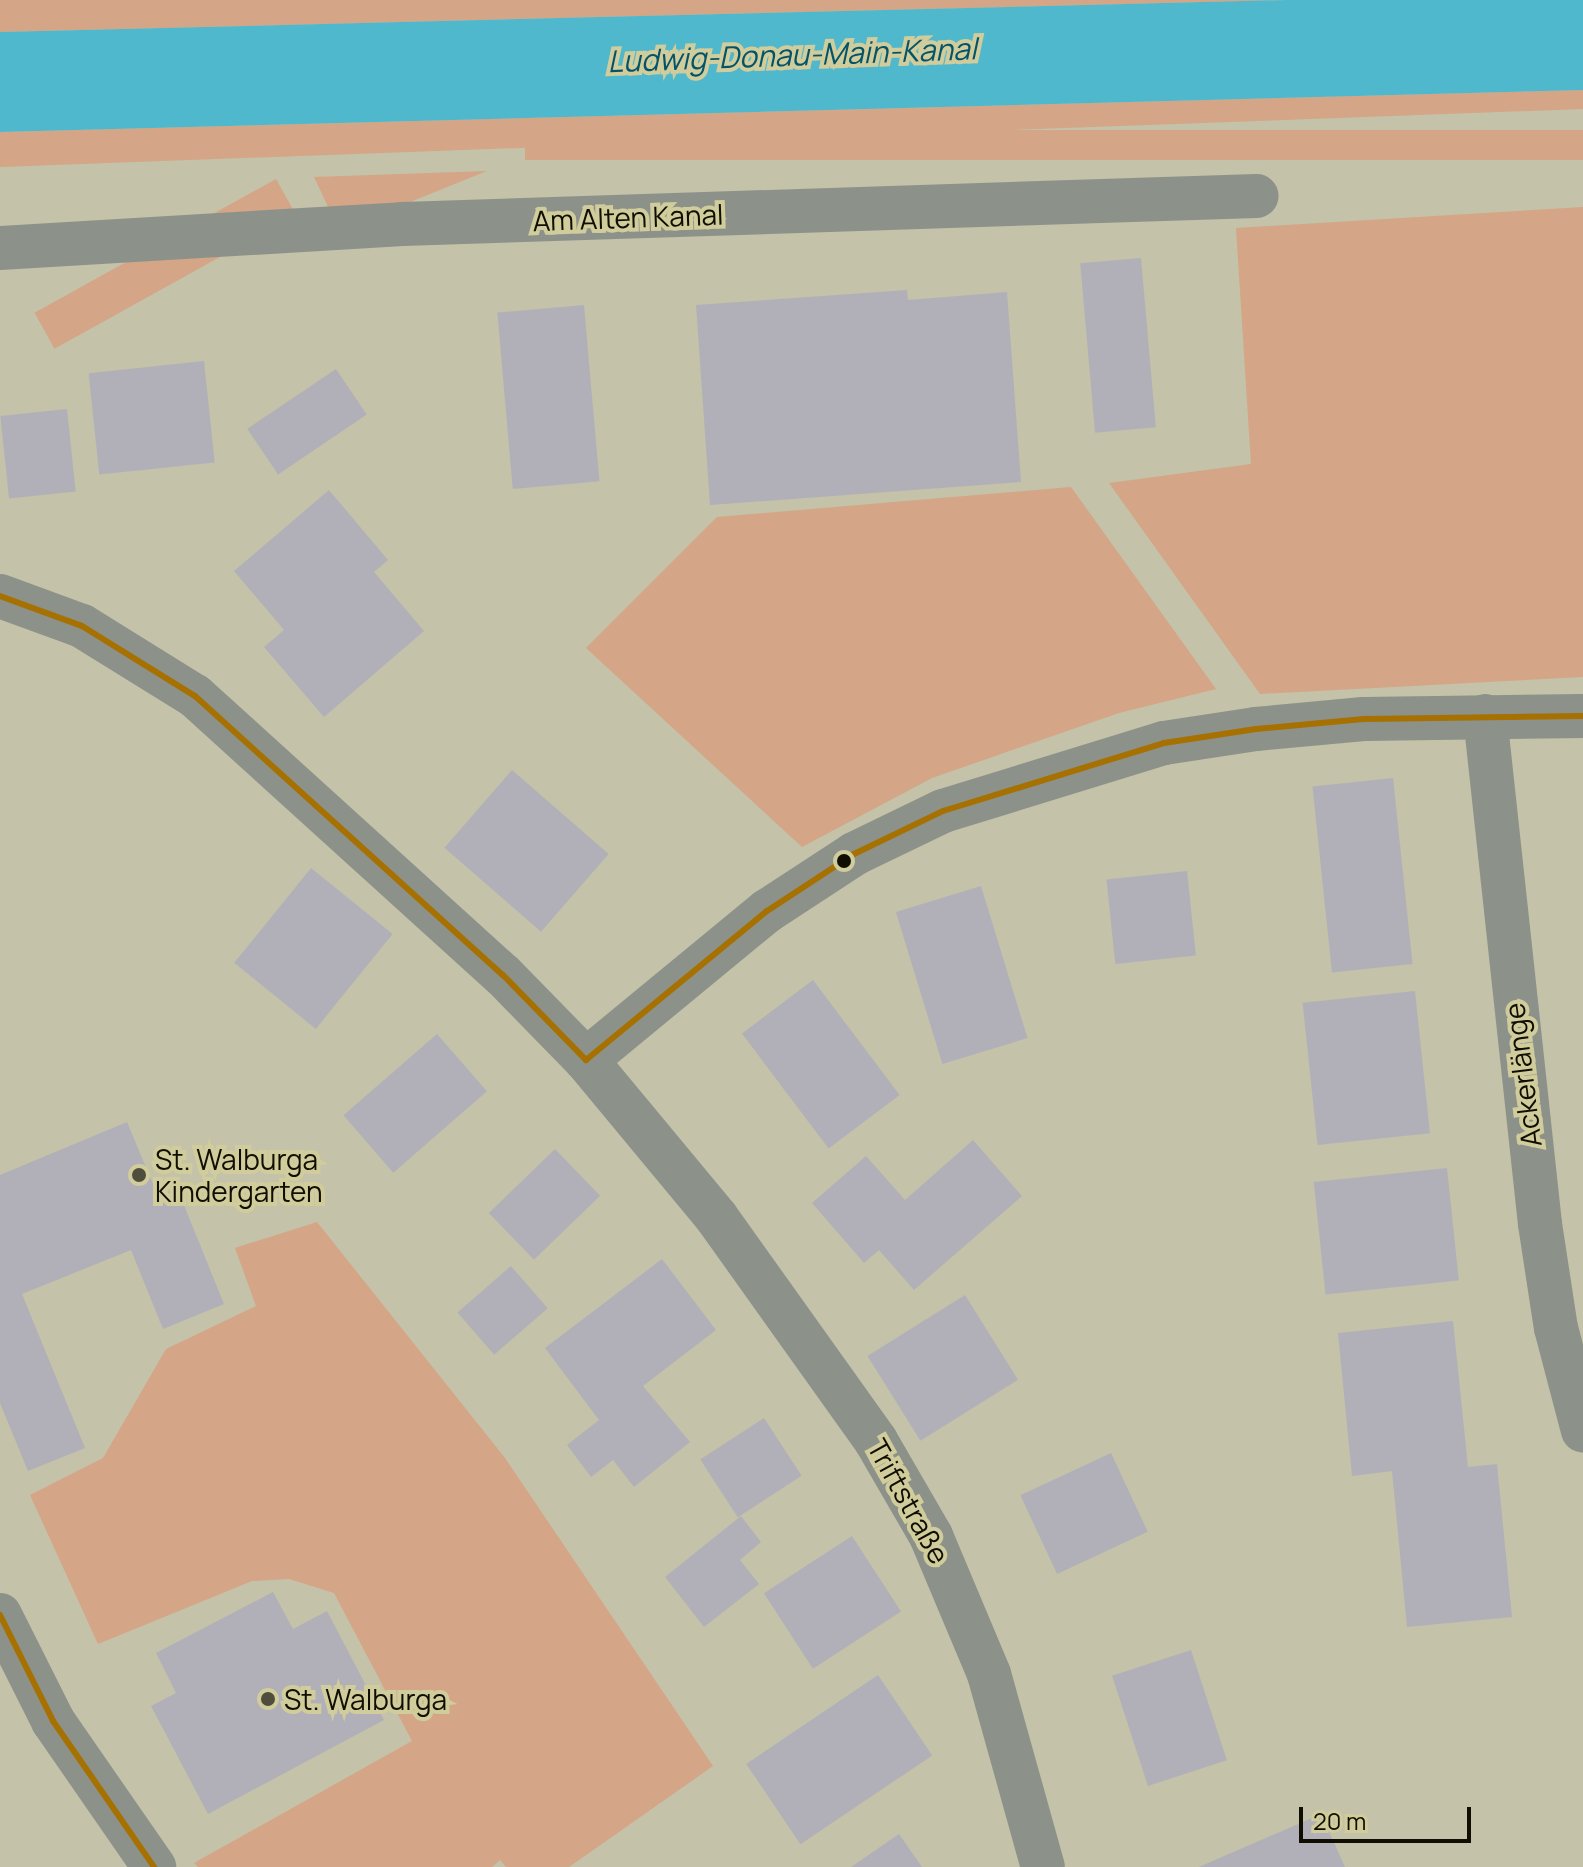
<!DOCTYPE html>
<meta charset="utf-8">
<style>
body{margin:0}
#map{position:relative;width:1583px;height:1867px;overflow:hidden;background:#c4c2a8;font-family:Manrope,sans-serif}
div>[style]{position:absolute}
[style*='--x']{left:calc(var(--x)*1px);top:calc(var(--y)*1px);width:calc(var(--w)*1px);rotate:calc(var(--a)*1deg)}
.green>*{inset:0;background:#d4a586;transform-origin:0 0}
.water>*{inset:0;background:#4fb8cc}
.building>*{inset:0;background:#b1b0b9;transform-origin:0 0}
.street>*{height:44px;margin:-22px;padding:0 22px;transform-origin:22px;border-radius:22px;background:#8c928a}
.bus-1>*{height:6px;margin:-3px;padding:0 3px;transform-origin:3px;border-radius:3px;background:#a67100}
.dots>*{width:22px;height:22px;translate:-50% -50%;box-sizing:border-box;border:4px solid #d0cc9c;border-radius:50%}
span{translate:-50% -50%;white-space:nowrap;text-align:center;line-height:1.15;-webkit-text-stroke:8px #d0cc9c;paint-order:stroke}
.street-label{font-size:28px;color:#100e00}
.poi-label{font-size:28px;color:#100e00}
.left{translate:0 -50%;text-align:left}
.water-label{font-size:30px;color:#035469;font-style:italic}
.scale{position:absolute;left:1299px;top:1807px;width:172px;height:36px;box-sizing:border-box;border:4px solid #100e00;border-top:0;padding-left:10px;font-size:24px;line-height:28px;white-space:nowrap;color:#100e00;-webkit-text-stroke:6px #d0cc9c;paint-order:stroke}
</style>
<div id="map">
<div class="green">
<div style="clip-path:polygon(0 0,1287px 0,0 32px)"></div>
<div style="clip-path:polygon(1583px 90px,1583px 109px,0 167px,0 132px)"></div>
<div style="left:1583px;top:130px;width:30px;height:1058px;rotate:90deg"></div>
<div style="clip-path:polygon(487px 171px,390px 210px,331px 213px,314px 177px)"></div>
<div style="left:276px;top:179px;width:41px;height:276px;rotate:61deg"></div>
<div style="clip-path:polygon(1583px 207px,1583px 677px,1260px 694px,1109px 483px,1251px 464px,1236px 228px)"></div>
<div style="clip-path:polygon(1071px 487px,1216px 689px,1119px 713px,932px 778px,802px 847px,586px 648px,717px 517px)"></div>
<div style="clip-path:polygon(317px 1222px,505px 1458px,713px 1766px,569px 1867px,506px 1867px,500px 1860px,492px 1867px,198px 1867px,194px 1863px,412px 1741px,334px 1593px,289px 1579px,252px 1581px,98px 1644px,30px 1495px,103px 1458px,166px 1349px,256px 1306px,235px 1248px)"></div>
</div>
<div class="water">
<div style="clip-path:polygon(1287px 0,1583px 0,1583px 90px,0 132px,0 32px)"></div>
</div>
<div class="building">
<div style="left:1141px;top:258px;width:170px;height:61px;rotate:85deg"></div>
<div style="clip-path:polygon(907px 290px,908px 300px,1007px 292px,1021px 482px,710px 505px,696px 305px)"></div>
<div style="left:584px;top:305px;width:177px;height:87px;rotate:85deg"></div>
<div style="left:204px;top:361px;width:102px;height:116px;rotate:84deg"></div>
<div style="left:336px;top:369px;width:55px;height:107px;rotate:56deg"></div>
<div style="left:67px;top:409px;width:83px;height:67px;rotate:84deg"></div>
<div style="clip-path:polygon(329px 490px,388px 560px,374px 572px,424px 631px,324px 717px,264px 647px,284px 630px,234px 571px)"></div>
<div style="left:512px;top:770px;width:128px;height:103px;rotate:41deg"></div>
<div style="left:1393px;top:778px;width:187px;height:81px;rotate:84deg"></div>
<div style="left:311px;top:868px;width:105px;height:122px;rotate:39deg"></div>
<div style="left:1187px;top:871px;width:85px;height:81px;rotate:84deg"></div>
<div style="left:981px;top:886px;width:159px;height:89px;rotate:73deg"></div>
<div style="left:813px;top:980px;width:144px;height:89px;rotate:53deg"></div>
<div style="left:1415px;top:991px;width:143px;height:113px;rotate:84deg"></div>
<div style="left:437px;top:1034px;width:76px;height:124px;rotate:49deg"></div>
<div style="clip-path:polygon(127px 1122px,158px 1196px,177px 1188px,224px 1304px,163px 1329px,131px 1250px,22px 1294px,85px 1448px,28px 1471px,0 1403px,0 1175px)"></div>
<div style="clip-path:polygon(973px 1140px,1022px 1196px,914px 1290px,879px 1250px,864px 1263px,812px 1203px,866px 1156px,905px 1200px)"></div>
<div style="left:555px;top:1149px;width:65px;height:92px;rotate:46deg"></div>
<div style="left:1447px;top:1168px;width:113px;height:134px;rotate:84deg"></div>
<div style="clip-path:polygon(662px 1259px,716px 1330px,643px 1386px,690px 1442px,634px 1487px,613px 1460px,591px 1477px,567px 1445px,599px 1420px,545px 1348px)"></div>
<div style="left:511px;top:1266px;width:56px;height:71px;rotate:49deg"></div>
<div style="left:965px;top:1295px;width:100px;height:115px;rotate:58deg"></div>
<div style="clip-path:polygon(1453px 1321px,1468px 1467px,1497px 1464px,1512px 1617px,1407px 1627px,1392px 1471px,1352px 1476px,1338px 1333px)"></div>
<div style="left:764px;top:1418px;width:69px;height:76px;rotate:57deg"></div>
<div style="left:1111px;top:1453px;width:87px;height:100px;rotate:65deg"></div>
<div style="clip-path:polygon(741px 1516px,761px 1542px,740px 1560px,759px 1584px,704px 1627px,665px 1577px)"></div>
<div style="left:852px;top:1536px;width:90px;height:105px;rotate:57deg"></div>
<div style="clip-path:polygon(273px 1592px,293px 1629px,327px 1611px,384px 1720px,208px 1814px,151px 1706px,176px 1693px,156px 1653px)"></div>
<div style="left:1191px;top:1650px;width:116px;height:83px;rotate:72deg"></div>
<div style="left:878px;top:1675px;width:97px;height:159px;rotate:56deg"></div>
<div style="clip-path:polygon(1321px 1814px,1345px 1867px,1199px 1867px)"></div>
<div style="clip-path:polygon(899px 1834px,922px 1867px,851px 1867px)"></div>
</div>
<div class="street">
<div style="--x:0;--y:248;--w:403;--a:-3.4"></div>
<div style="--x:402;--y:224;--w:855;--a:-1.88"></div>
<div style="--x:0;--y:596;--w:87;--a:20.1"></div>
<div style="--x:82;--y:626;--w:133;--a:31.8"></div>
<div style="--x:195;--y:696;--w:416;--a:42.2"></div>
<div style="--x:503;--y:975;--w:119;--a:45.7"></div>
<div style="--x:586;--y:1060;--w:205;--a:50.3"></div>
<div style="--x:717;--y:1218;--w:274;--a:54.5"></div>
<div style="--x:876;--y:1441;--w:110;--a:59.9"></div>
<div style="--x:931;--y:1536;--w:150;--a:67.2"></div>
<div style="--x:989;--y:1674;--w:200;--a:74.4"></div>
<div style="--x:1485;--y:716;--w:511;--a:83.82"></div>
<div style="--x:1540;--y:1224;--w:105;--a:81.3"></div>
<div style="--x:1556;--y:1328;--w:106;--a:75.3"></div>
<div style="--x:586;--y:1060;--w:234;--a:-39.5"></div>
<div style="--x:767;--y:911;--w:104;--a:-33.2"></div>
<div style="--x:854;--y:854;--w:99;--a:-25.8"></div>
<div style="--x:943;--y:811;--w:231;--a:-17.1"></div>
<div style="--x:1164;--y:743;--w:93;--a:-8.7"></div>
<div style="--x:1256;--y:729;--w:108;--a:-5.3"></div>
<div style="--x:1364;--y:719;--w:219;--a:-0.8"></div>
<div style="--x:0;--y:1615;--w:119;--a:63.4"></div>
<div style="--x:53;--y:1721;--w:178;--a:55.3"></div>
</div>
<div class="bus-1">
<div style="--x:0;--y:596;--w:87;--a:20.1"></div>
<div style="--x:82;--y:626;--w:133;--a:31.8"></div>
<div style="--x:195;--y:696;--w:416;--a:42.2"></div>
<div style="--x:503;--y:975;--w:119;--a:45.7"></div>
<div style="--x:586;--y:1060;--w:234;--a:-39.5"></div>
<div style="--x:767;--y:911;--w:104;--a:-33.2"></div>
<div style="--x:854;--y:854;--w:99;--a:-25.8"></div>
<div style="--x:943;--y:811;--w:231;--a:-17.1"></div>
<div style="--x:1164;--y:743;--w:93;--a:-8.7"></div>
<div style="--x:1256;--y:729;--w:108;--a:-5.3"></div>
<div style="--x:1364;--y:719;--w:219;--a:-0.8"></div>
<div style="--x:0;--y:1615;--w:119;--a:63.4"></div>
<div style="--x:53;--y:1721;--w:178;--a:55.3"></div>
</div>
<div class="dots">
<div style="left:844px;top:861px;background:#100e00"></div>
<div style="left:139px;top:1175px;background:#4f4d3b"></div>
<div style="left:268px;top:1699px;background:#4f4d3b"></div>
</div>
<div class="street-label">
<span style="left:628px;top:217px;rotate:-2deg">Am Alten Kanal</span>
<span style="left:1522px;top:1075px;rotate:-97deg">Ackerlänge</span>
<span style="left:909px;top:1501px;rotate:61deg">Triftstraße</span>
</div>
<div class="poi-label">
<span class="left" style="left:155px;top:1175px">St. Walburga<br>Kindergarten</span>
<span class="left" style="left:284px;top:1699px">St. Walburga</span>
</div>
<div class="water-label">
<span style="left:792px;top:55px;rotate:-2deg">Ludwig-Donau-Main-Kanal</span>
</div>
<div class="scale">20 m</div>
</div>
